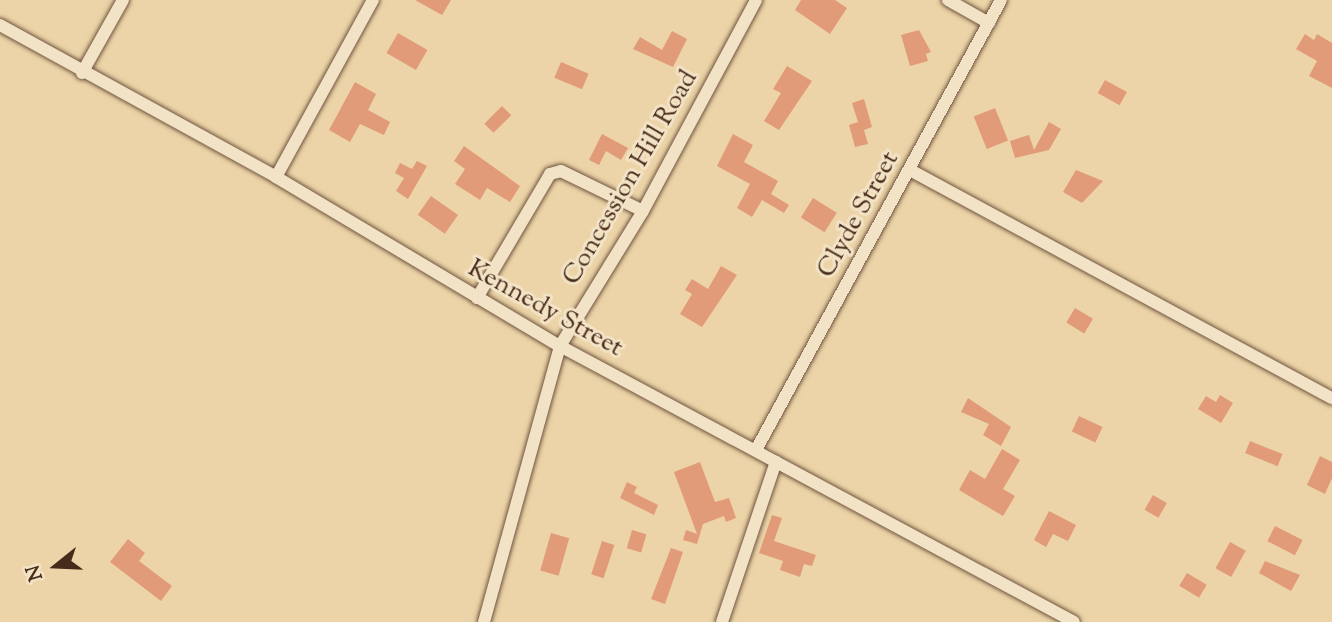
<!DOCTYPE html>
<style>
body{margin:0}
#map{position:relative;width:1332px;height:622px;overflow:hidden;background:#ecd4a8;font-family:"Sorts Mill Goudy",serif}
div>[style]{position:absolute}
[style*='--x']{left:calc(var(--x)*1px);top:calc(var(--y)*1px);width:calc(var(--w)*1px);rotate:calc(var(--a)*1deg)}
.building>*{inset:0;background:#e29b78;transform-origin:0 0}
.roads{filter:drop-shadow(0 0 2px #70553e) drop-shadow(0 0 2px #70553e)}
.minor>*{height:12px;margin:-6px;padding:0 6px;transform-origin:6px;border-radius:6px;background:#f3e3c6}
span{translate:-50% -50%;white-space:nowrap;text-align:center;line-height:1.15;-webkit-text-stroke:6px #f3e3c6;paint-order:stroke}
.street-label{font-size:26px;color:#472b1a}
.north{position:absolute;left:21px;top:531px;width:70px;height:70px;-webkit-text-stroke:5px #f3e3c6;paint-order:stroke;rotate:252deg;font-size:19px;font-weight:700;line-height:28px;text-align:center;color:#472b1a}
.north::after{content:'';display:block;margin:auto;width:24px;height:32px;background:#472b1a;clip-path:polygon(50% 0,100% 100%,50% 72%,0 100%)}
</style>
<div id="map">
<div class="building">
<div style="clip-path:polygon(415px 0,451px 0,442px 15px)"></div>
<div style="clip-path:polygon(801px 0,835px 0,847px 8px,830px 34px,795px 10px)"></div>
<div style="clip-path:polygon(919px 30px,931px 52px,926px 54px,928px 61px,910px 66px,901px 35px)"></div>
<div style="clip-path:polygon(672px 31px,687px 39px,673px 67px,633px 49px,640px 37px,662px 50px)"></div>
<div style="left:398px;top:33px;width:34px;height:23px;rotate:30deg"></div>
<div style="clip-path:polygon(1305px 34px,1314px 40px,1317px 34px,1332px 43px,1332px 88px,1309px 76px,1317px 61px,1296px 49px)"></div>
<div style="left:561px;top:62px;width:30px;height:17px;rotate:23deg"></div>
<div style="clip-path:polygon(787px 66px,812px 81px,779px 130px,764px 121px,781px 93px,773px 89px)"></div>
<div style="left:1105px;top:80px;width:25px;height:15px;rotate:29deg"></div>
<div style="clip-path:polygon(355px 82px,376px 94px,368px 110px,390px 122px,384px 135px,360px 124px,350px 142px,329px 130px)"></div>
<div style="clip-path:polygon(864px 99px,872px 127px,864px 130px,868px 144px,855px 147px,849px 125px,858px 122px,852px 103px)"></div>
<div style="left:502px;top:106px;width:13px;height:25px;rotate:45deg"></div>
<div style="left:995px;top:108px;width:35px;height:23px;rotate:68deg"></div>
<div style="clip-path:polygon(1049px 122px,1061px 129px,1049px 150px,1015px 158px,1010px 141px,1029px 135px,1034px 150px)"></div>
<div style="clip-path:polygon(602px 134px,628px 148px,621px 160px,606px 151px,599px 165px,589px 160px)"></div>
<div style="clip-path:polygon(733px 134px,753px 145px,744px 162px,778px 181px,771px 194px,789px 205px,784px 213px,762px 200px,752px 217px,737px 208px,750px 184px,717px 166px)"></div>
<div style="clip-path:polygon(464px 146px,520px 186px,510px 202px,487px 188px,480px 200px,455px 184px,465px 169px,454px 161px)"></div>
<div style="clip-path:polygon(417px 161px,427px 166px,408px 199px,396px 191px,404px 178px,395px 173px,400px 163px,412px 169px)"></div>
<div style="clip-path:polygon(1076px 170px,1103px 181px,1082px 203px,1063px 192px)"></div>
<div style="left:431px;top:196px;width:33px;height:23px;rotate:35deg"></div>
<div style="left:813px;top:198px;width:28px;height:23px;rotate:32deg"></div>
<div style="clip-path:polygon(721px 266px,737px 275px,702px 327px,680px 314px,692px 294px,685px 290px,692px 279px,708px 289px)"></div>
<div style="left:1075px;top:308px;width:21px;height:17px;rotate:31deg"></div>
<div style="clip-path:polygon(1220px 395px,1233px 403px,1221px 423px,1198px 409px,1206px 396px,1216px 402px)"></div>
<div style="clip-path:polygon(968px 398px,1011px 427px,1001px 446px,983px 435px,989px 424px,961px 412px)"></div>
<div style="left:1079px;top:416px;width:26px;height:17px;rotate:25deg"></div>
<div style="left:1250px;top:441px;width:35px;height:13px;rotate:22deg"></div>
<div style="clip-path:polygon(1002px 449px,1020px 460px,1003px 489px,1015px 496px,1003px 516px,959px 490px,970px 470px,985px 479px)"></div>
<div style="clip-path:polygon(1320px 456px,1332px 462px,1332px 478px,1325px 494px,1307px 485px)"></div>
<div style="clip-path:polygon(700px 462px,715px 502px,729px 498px,736px 518px,726px 522px,724px 516px,703px 524px,697px 544px,683px 540px,686px 530px,697px 534px,674px 472px)"></div>
<div style="clip-path:polygon(627px 482px,637px 487px,634px 493px,658px 505px,654px 515px,620px 498px)"></div>
<div style="left:1153px;top:495px;width:16px;height:17px;rotate:30deg"></div>
<div style="clip-path:polygon(1049px 511px,1076px 525px,1068px 541px,1053px 534px,1046px 547px,1034px 540px)"></div>
<div style="clip-path:polygon(772px 515px,782px 518px,774px 541px,816px 555px,812px 566px,804px 564px,800px 577px,780px 570px,783px 561px,759px 553px)"></div>
<div style="left:1275px;top:526px;width:31px;height:17px;rotate:27deg"></div>
<div style="left:632px;top:530px;width:15px;height:19px;rotate:16deg"></div>
<div style="left:551px;top:533px;width:19px;height:39px;rotate:16deg"></div>
<div style="clip-path:polygon(128px 539px,145px 553px,139px 561px,172px 586px,161px 601px,110px 562px)"></div>
<div style="left:602px;top:541px;width:13px;height:35px;rotate:18deg"></div>
<div style="left:1230px;top:542px;width:18px;height:30px;rotate:29deg"></div>
<div style="clip-path:polygon(671px 548px,683px 552px,665px 604px,651px 599px)"></div>
<div style="clip-path:polygon(1265px 561px,1300px 575px,1291px 591px,1259px 573px)"></div>
<div style="left:1187px;top:573px;width:23px;height:15px;rotate:31deg"></div>
</div>
<div class="roads">
<div class="minor">
<div style="--x:948;--y:0;--w:47;--a:29.3"></div>
<div style="--x:0;--y:25;--w:315;--a:28.8"></div>
<div style="--x:276;--y:177;--w:330;--a:30.8"></div>
<div style="--x:560;--y:346;--w:583;--a:28.23"></div>
<div style="--x:82;--y:73;--w:84;--a:-60.7"></div>
<div style="--x:910;--y:170;--w:480;--a:28.4"></div>
<div style="--x:276;--y:177;--w:202;--a:-61.3"></div>
<div style="--x:477;--y:298;--w:144;--a:-59.5"></div>
<div style="--x:550;--y:174;--w:11;--a:-15"></div>
<div style="--x:561;--y:171;--w:91;--a:26"></div>
<div style="--x:756;--y:450;--w:512;--a:-61.43"></div>
<div style="--x:484;--y:622;--w:286;--a:-74.6"></div>
<div style="--x:560;--y:346;--w:158;--a:-58.4"></div>
<div style="--x:643;--y:211;--w:239;--a:-61.8"></div>
<div style="--x:722;--y:622;--w:169;--a:-71.4"></div>
</div>
</div>
<div class="street-label">
<span style="left:631px;top:178px;rotate:-60deg">Concession Hill Road</span>
<span style="left:859px;top:215px;rotate:-61deg">Clyde Street</span>
<span style="left:545px;top:309px;rotate:29deg">Kennedy Street</span>
</div>
<div class="north">N</div>
</div>
